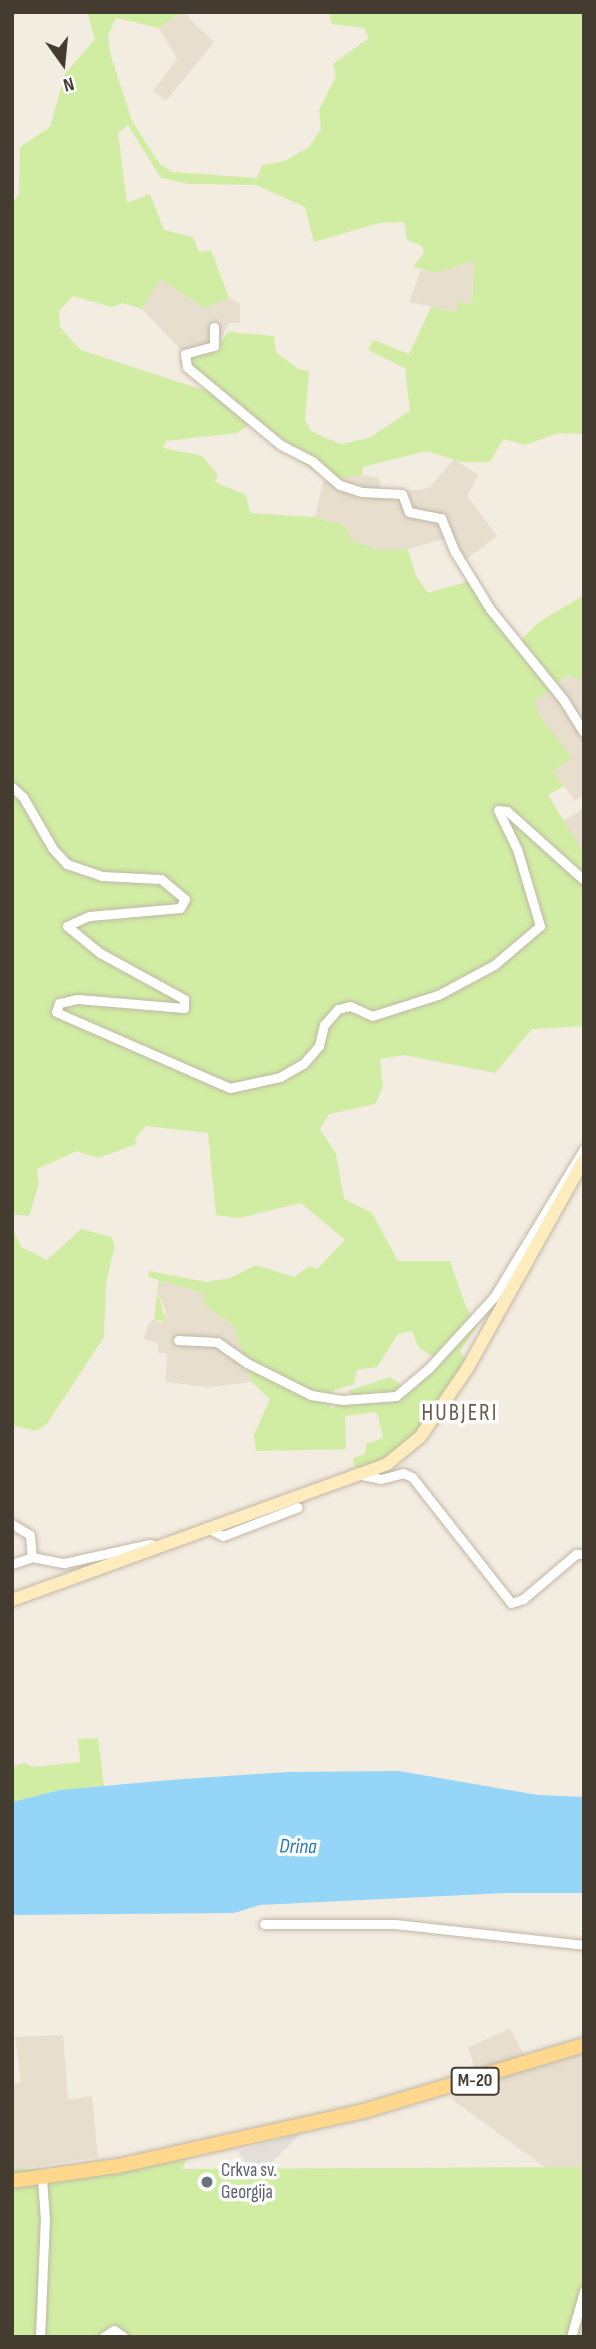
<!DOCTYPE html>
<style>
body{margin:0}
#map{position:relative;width:596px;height:2349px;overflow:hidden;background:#f3ece0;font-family:"Sofia Sans Condensed",sans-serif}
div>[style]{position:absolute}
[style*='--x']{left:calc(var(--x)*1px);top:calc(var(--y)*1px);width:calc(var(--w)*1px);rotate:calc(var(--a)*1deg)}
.residential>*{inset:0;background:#e7dece}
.green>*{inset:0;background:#d0eda3}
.parking>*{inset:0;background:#e2deda}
.water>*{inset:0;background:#94d5f8}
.roads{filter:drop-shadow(0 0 2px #c1b6a5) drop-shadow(0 0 2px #c1b6a5)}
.street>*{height:9px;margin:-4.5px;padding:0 4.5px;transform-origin:4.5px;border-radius:4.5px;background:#fff}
.secondary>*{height:12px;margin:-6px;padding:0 6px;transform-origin:6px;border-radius:6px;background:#ffecbe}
.primary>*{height:14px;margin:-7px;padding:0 7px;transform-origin:7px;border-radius:7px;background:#ffd88d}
.dots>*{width:19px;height:19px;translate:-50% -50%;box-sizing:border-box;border:4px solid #fff;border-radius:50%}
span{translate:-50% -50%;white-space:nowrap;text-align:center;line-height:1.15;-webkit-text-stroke:7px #fff;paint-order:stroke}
.shield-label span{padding:2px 5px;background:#fff;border:2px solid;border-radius:5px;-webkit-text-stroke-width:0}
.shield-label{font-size:18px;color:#443c31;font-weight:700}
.worship-label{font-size:19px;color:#5b616d}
.left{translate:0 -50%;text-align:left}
.water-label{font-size:21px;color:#1e7cb2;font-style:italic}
.quarter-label{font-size:23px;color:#685947;letter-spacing:2px}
.frame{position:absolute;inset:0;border:14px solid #443c31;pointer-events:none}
.north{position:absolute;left:28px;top:28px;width:70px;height:70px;-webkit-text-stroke:5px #fff;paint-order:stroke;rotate:165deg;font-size:19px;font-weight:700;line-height:28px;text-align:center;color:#443c31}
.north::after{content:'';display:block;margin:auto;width:24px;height:32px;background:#443c31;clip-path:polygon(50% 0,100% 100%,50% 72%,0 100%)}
</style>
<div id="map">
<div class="residential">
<div style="clip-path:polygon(183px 12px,214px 42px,166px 101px,153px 91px,177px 59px,159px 28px)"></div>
<div style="clip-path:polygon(474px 260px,472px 304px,457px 312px,409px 302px,421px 270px,437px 273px)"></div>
<div style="clip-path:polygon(160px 279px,204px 308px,229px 298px,240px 304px,240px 323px,229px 323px,218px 345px,187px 356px,142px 309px)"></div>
<div style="clip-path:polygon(454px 459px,478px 475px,467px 496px,497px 536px,465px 560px,451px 537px,408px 549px,378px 550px,351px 540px,346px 526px,315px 517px,323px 482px,328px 480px,362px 475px,379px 478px,381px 490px,421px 490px,430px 487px)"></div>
<div style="clip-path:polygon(569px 675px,584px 680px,584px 795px,575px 801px,553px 771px,571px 758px,539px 715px,534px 701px)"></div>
<div style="clip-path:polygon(584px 808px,584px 854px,563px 821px)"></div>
<div style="clip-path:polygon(162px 1281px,204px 1293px,204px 1304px,233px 1325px,252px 1382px,208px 1387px,166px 1382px,167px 1354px,158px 1353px,158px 1343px,144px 1339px,148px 1324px,154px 1319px,162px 1324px,166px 1312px,158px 1293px)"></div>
<div style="clip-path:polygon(510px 2029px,532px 2069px,584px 2051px,584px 2229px,561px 2179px,450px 2098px,481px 2090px,468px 2047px)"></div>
<div style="clip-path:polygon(63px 2035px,68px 2100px,92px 2096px,98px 2157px,12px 2170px,12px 2085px,21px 2082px,15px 2037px)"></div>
</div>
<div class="green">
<div style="clip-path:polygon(evenodd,87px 12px,182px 12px,159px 28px,116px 18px,108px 35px,110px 53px,132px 121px,159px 163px,172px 172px,257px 178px,262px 165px,285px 161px,309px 147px,321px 129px,319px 110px,336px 76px,333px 64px,369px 38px,364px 28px,332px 24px,329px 12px,584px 12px,584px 434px,559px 433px,525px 445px,503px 439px,490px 462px,461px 462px,427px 451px,363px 467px,362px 475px,328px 480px,281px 449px,252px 423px,237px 433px,166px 441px,163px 448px,202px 456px,218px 475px,215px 482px,246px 495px,250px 513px,315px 517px,346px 526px,351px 540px,378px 550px,408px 549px,416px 576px,428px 593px,477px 579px,519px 642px,539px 622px,584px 595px,584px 680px,568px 675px,535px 701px,539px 715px,572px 758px,553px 771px,564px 786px,548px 795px,584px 854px,584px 1026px,532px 1029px,495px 1073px,404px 1055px,380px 1059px,383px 1087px,375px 1104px,329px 1114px,320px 1129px,336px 1154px,344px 1199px,372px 1213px,398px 1261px,450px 1261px,466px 1307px,478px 1325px,460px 1351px,466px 1360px,419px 1433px,389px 1458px,362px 1469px,354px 1466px,353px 1458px,365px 1454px,366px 1444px,383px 1438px,377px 1412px,345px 1416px,346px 1449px,256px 1451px,254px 1435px,270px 1399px,252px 1382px,233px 1325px,204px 1304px,204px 1293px,162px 1281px,158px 1293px,166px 1322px,154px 1319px,159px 1280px,148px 1277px,149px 1271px,206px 1282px,230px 1278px,256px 1265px,294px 1277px,310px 1266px,317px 1269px,345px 1240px,301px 1203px,239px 1218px,216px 1215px,208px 1133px,146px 1126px,135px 1139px,137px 1144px,98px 1158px,77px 1151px,37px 1169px,39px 1184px,29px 1216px,12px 1214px,12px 204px,19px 194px,20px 147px,50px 127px,65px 74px,95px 39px,87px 12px,128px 125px,161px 178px,190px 184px,256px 185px,305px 207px,314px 242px,379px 223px,404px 222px,407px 240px,422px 246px,424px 253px,413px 267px,437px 273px,474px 260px,472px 304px,458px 302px,456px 312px,431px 307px,409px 354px,373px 340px,368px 350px,405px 368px,410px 411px,369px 438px,340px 444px,311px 431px,305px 420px,309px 371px,298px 369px,276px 352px,274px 336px,228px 332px,218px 345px,185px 359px,206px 391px,81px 350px,73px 342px,60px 327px,59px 311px,73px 296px,112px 307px,123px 303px,142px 309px,160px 279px,204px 308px,229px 298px,211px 250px,199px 252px,193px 237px,164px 230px,150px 194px,127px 203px,118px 133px,128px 125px,87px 12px,412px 1331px,419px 1348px,439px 1360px,416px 1388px,409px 1383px,404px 1387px,390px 1377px,348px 1391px,353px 1397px,331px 1408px,334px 1390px,354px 1384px,357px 1370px,377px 1367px,398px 1334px,412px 1331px)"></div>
<div style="clip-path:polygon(12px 1227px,21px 1247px,47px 1260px,81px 1229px,111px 1237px,115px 1244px,106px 1283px,104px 1337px,46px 1425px,35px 1431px,12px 1425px)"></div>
<div style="clip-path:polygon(98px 1738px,104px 1786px,60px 1790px,12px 1802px,12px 1767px,24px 1763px,33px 1767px,80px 1762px,78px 1739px)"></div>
<div style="clip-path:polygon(187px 2157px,182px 2169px,584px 2167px,584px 2337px,12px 2337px,12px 2169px,116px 2169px)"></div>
</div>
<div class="parking">
<div style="clip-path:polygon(301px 2133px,256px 2178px,238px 2151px)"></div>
</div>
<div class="water">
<div style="clip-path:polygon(399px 1771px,538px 1795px,584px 1797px,584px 1893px,505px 1893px,260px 1905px,234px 1913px,12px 1915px,12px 1802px,60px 1790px,170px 1780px,287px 1772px)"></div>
</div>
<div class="roads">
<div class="street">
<div style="--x:214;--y:327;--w:19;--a:90"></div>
<div style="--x:214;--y:346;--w:30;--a:165"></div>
<div style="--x:185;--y:354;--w:13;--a:81"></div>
<div style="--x:187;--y:367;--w:122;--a:39.7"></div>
<div style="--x:281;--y:445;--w:35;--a:27"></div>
<div style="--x:312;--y:461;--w:37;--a:41"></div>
<div style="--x:340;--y:485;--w:23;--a:18"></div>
<div style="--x:362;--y:492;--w:40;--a:2.9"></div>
<div style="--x:402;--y:494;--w:19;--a:69"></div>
<div style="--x:409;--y:512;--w:33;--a:11"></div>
<div style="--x:441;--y:518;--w:37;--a:68"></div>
<div style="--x:455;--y:552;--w:67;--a:58.4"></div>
<div style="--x:490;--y:609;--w:116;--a:51"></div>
<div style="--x:563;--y:699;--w:39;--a:58"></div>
<div style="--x:12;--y:787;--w:15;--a:42"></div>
<div style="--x:23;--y:797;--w:60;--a:60"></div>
<div style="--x:53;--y:849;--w:21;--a:47"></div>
<div style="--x:67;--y:864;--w:37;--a:19"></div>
<div style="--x:102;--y:876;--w:59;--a:2.9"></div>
<div style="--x:161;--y:879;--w:31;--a:40"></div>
<div style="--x:185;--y:899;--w:10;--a:119"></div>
<div style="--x:180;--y:908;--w:91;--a:175"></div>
<div style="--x:89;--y:916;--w:24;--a:156"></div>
<div style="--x:67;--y:926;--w:43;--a:39.3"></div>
<div style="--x:100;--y:953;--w:96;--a:28.7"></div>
<div style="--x:184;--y:999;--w:9;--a:90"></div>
<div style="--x:184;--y:1008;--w:107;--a:-175.2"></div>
<div style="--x:77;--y:999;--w:18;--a:167"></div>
<div style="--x:59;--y:1003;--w:9;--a:108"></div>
<div style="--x:56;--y:1012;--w:190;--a:23.6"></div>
<div style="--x:230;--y:1088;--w:51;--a:-12.4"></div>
<div style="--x:280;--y:1077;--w:28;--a:-30"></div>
<div style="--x:304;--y:1063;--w:23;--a:-49"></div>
<div style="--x:319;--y:1046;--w:22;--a:-77"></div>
<div style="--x:324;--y:1025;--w:21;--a:-49"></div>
<div style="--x:338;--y:1009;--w:12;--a:-14"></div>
<div style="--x:350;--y:1006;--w:24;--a:24"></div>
<div style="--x:372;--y:1016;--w:69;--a:-17.7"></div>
<div style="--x:438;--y:995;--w:64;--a:-28.2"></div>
<div style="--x:494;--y:965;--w:60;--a:-40.3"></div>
<div style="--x:540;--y:926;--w:80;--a:-106.6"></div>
<div style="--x:517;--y:849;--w:43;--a:-116"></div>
<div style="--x:498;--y:810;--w:9;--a:6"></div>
<div style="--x:507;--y:811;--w:103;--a:41.9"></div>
<div style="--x:178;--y:1340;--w:39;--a:3"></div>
<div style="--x:217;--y:1342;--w:37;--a:35"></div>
<div style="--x:247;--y:1363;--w:72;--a:26.6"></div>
<div style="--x:311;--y:1395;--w:31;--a:9"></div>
<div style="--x:342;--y:1400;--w:54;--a:-4.2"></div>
<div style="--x:396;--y:1396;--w:43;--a:-40.3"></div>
<div style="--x:429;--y:1368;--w:96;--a:-47.5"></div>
<div style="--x:494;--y:1297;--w:173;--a:-58.7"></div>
<div style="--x:362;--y:1475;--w:19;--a:12"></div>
<div style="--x:381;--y:1479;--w:23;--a:-15"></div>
<div style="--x:403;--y:1473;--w:10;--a:24"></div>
<div style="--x:412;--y:1477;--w:160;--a:51.8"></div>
<div style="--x:511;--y:1603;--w:13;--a:-18"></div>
<div style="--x:523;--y:1599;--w:70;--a:-40.3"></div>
<div style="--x:576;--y:1554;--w:8;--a:0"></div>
<div style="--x:12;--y:1524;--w:21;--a:31"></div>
<div style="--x:30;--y:1535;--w:22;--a:85"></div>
<div style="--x:206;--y:1527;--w:19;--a:28"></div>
<div style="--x:223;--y:1536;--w:80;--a:-21.1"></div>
<div style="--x:12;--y:1564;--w:21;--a:-19"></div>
<div style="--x:32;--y:1557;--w:33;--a:11"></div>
<div style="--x:64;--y:1563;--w:88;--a:-12.5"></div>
<div style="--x:150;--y:1544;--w:6;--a:18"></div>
<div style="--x:264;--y:1924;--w:131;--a:0"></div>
<div style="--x:395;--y:1924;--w:190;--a:6.3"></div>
<div style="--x:40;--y:2337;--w:117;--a:-87.6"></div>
<div style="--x:45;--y:2220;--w:42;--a:-94.1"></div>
<div style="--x:103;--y:2337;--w:13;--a:-32"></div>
<div style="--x:114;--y:2330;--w:12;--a:35"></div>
<div style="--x:571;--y:2337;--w:48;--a:-74.2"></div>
</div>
<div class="secondary">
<div style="--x:12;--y:1600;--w:399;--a:-19.9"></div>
<div style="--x:387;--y:1464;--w:43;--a:-39.3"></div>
<div style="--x:420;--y:1437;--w:83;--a:-55.3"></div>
<div style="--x:467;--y:1369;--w:240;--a:-60.8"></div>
</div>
<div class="primary">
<div style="--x:12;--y:2181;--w:107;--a:-8.1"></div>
<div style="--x:118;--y:2166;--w:252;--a:-12.6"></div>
<div style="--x:364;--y:2111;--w:230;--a:-16.7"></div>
</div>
</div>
<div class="dots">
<div style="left:207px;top:2182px;background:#6b7280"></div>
</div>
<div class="shield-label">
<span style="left:475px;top:2081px">M-20</span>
</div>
<div class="worship-label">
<span class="left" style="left:221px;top:2182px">Crkva sv.<br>Georgija</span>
</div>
<div class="water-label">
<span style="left:298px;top:1847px;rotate:1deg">Drina</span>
</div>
<div class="quarter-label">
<span style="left:460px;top:1413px">HUBJERI</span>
</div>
<div class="frame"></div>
<div class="north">N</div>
</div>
